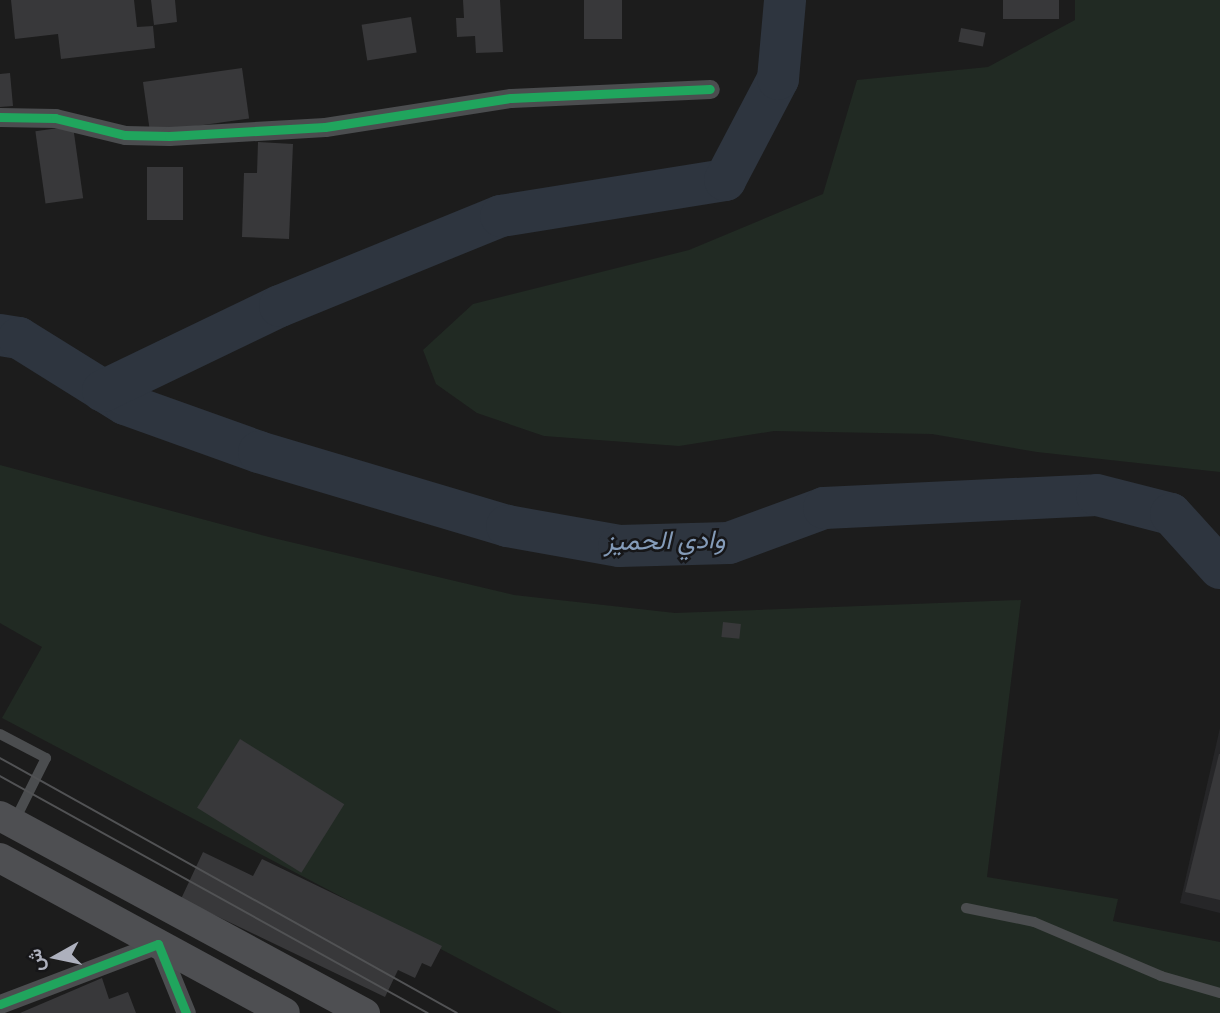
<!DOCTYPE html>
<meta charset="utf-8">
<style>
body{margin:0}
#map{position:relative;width:1220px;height:1013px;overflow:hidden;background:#1c1c1c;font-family:Lato,Vazirmatn,sans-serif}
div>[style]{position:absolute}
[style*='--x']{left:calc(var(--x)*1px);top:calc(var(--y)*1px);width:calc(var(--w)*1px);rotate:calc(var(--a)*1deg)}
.built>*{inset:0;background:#262628}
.green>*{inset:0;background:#212a23}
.river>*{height:42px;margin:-21px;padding:0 21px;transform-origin:21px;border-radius:21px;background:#2e353f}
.building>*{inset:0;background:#38383a;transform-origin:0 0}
.lane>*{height:10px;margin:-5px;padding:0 5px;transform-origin:5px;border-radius:5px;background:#4b4d4f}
.street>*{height:19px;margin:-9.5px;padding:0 9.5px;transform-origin:9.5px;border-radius:9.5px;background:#4b4d4f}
.primary>*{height:30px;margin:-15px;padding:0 15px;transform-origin:15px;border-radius:15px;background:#4e4f52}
.tram>*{height:2px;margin:-1px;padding:0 1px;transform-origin:1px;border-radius:1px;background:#515254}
.cycleway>*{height:9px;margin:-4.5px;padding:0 4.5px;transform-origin:4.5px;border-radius:4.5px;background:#20a55d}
span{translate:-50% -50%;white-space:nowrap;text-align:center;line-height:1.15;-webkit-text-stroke:5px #161618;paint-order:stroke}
.water-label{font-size:26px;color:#849bb8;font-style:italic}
.north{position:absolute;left:21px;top:922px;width:70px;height:70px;-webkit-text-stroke:5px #161618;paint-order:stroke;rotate:261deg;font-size:19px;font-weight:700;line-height:28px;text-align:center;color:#adb0bd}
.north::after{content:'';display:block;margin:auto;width:24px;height:32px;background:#adb0bd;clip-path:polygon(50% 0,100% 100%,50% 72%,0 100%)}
</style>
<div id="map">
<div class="built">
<div style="clip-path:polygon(1220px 728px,1220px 913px,1180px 903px)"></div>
</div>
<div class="green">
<div style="clip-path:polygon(1075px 0,1220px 0,1220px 472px,1037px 452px,932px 434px,774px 431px,679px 446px,544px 436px,477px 413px,436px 384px,423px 350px,473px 304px,689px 250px,823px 194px,857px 80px,988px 67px,1075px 20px)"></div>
<div style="clip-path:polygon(0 465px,269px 537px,514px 595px,675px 613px,1021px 600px,987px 877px,1118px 899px,1113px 921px,1220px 942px,1220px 1013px,562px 1013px,2px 718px,42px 647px,0 623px)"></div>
</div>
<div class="river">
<div style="--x:0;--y:335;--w:19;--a:9"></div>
<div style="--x:19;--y:338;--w:125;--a:31.9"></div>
<div style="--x:125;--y:404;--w:142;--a:19.7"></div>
<div style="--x:259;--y:452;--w:259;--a:16.6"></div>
<div style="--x:507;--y:526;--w:114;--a:10.1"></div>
<div style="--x:619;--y:546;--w:110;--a:-1.6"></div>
<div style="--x:729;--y:543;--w:101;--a:-20.2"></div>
<div style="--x:824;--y:508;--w:273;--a:-2.7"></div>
<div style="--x:1097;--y:495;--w:76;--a:14.4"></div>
<div style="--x:1171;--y:514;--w:73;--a:47.8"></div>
<div style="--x:103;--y:391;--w:196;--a:-25.7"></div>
<div style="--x:280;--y:306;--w:239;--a:-22.2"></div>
<div style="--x:501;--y:216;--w:227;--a:-9.1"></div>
<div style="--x:725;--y:180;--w:114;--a:-62.3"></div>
<div style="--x:778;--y:79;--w:79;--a:-84.9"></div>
</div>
<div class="building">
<div style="clip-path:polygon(11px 0,134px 0,137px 27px,153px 26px,155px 48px,61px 59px,58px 34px,15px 39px)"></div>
<div style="clip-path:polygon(151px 0,175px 0,177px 22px,154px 25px)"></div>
<div style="clip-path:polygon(463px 0,500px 0,503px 52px,476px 53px,475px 36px,457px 37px,456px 18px,464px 18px)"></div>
<div style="left:584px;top:0;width:38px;height:39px"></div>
<div style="left:1003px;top:0;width:56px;height:19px"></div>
<div style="left:411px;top:17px;width:36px;height:50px;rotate:81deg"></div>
<div style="left:961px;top:28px;width:25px;height:14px;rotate:11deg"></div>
<div style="left:242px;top:68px;width:51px;height:100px;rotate:82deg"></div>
<div style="clip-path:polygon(10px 73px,13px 106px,0 107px,0 74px)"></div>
<div style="left:73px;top:126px;width:73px;height:38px;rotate:82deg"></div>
<div style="clip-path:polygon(258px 142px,293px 144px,289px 239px,242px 237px,244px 173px,257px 173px)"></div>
<div style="left:147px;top:167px;width:36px;height:53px"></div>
<div style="left:723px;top:622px;width:18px;height:15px;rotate:6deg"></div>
<div style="left:240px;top:739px;width:123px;height:81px;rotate:32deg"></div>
<div style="clip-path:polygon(1219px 754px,1220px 754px,1220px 900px,1185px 892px)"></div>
<div style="clip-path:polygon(203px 852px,253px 876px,262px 859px,442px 946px,431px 967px,422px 963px,415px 978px,398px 970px,385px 997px,181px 899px)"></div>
<div style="clip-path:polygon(102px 978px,109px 999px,128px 992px,136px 1013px,20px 1013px)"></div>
</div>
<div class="lane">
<div style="--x:0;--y:734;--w:52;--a:27.6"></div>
<div style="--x:46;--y:758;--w:69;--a:116.6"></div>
<div style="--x:966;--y:908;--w:69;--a:11.6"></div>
<div style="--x:1034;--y:922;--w:138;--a:23"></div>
<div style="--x:1161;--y:976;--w:61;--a:16.1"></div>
</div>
<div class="street">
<div style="--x:0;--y:117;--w:55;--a:1"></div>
<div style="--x:55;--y:118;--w:72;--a:13.7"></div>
<div style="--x:125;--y:135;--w:44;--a:1.3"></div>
<div style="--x:169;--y:136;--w:156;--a:-3.3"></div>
<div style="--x:325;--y:127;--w:188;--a:-8.9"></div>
<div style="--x:511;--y:98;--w:199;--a:-2.6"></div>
<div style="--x:0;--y:1004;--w:169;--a:-20.8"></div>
<div style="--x:158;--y:944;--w:74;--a:67.9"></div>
</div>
<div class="primary">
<div style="--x:0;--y:816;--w:415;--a:28.4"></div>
<div style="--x:0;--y:858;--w:324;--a:28.5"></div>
</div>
<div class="tram">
<div style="--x:0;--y:758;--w:523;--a:29.16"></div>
<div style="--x:0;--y:776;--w:489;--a:29"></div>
</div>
<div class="cycleway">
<div style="--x:0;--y:117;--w:55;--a:1"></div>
<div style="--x:55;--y:118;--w:72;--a:13.7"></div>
<div style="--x:125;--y:135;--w:44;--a:1.3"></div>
<div style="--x:169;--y:136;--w:156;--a:-3.3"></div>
<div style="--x:325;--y:127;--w:188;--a:-8.9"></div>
<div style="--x:511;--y:98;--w:199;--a:-2.6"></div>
<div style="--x:0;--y:1004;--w:169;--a:-20.8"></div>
<div style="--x:158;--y:944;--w:74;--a:67.9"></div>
</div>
<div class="water-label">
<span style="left:665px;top:540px;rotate:-1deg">وادي الحميز</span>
</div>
<div class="north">ش</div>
</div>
